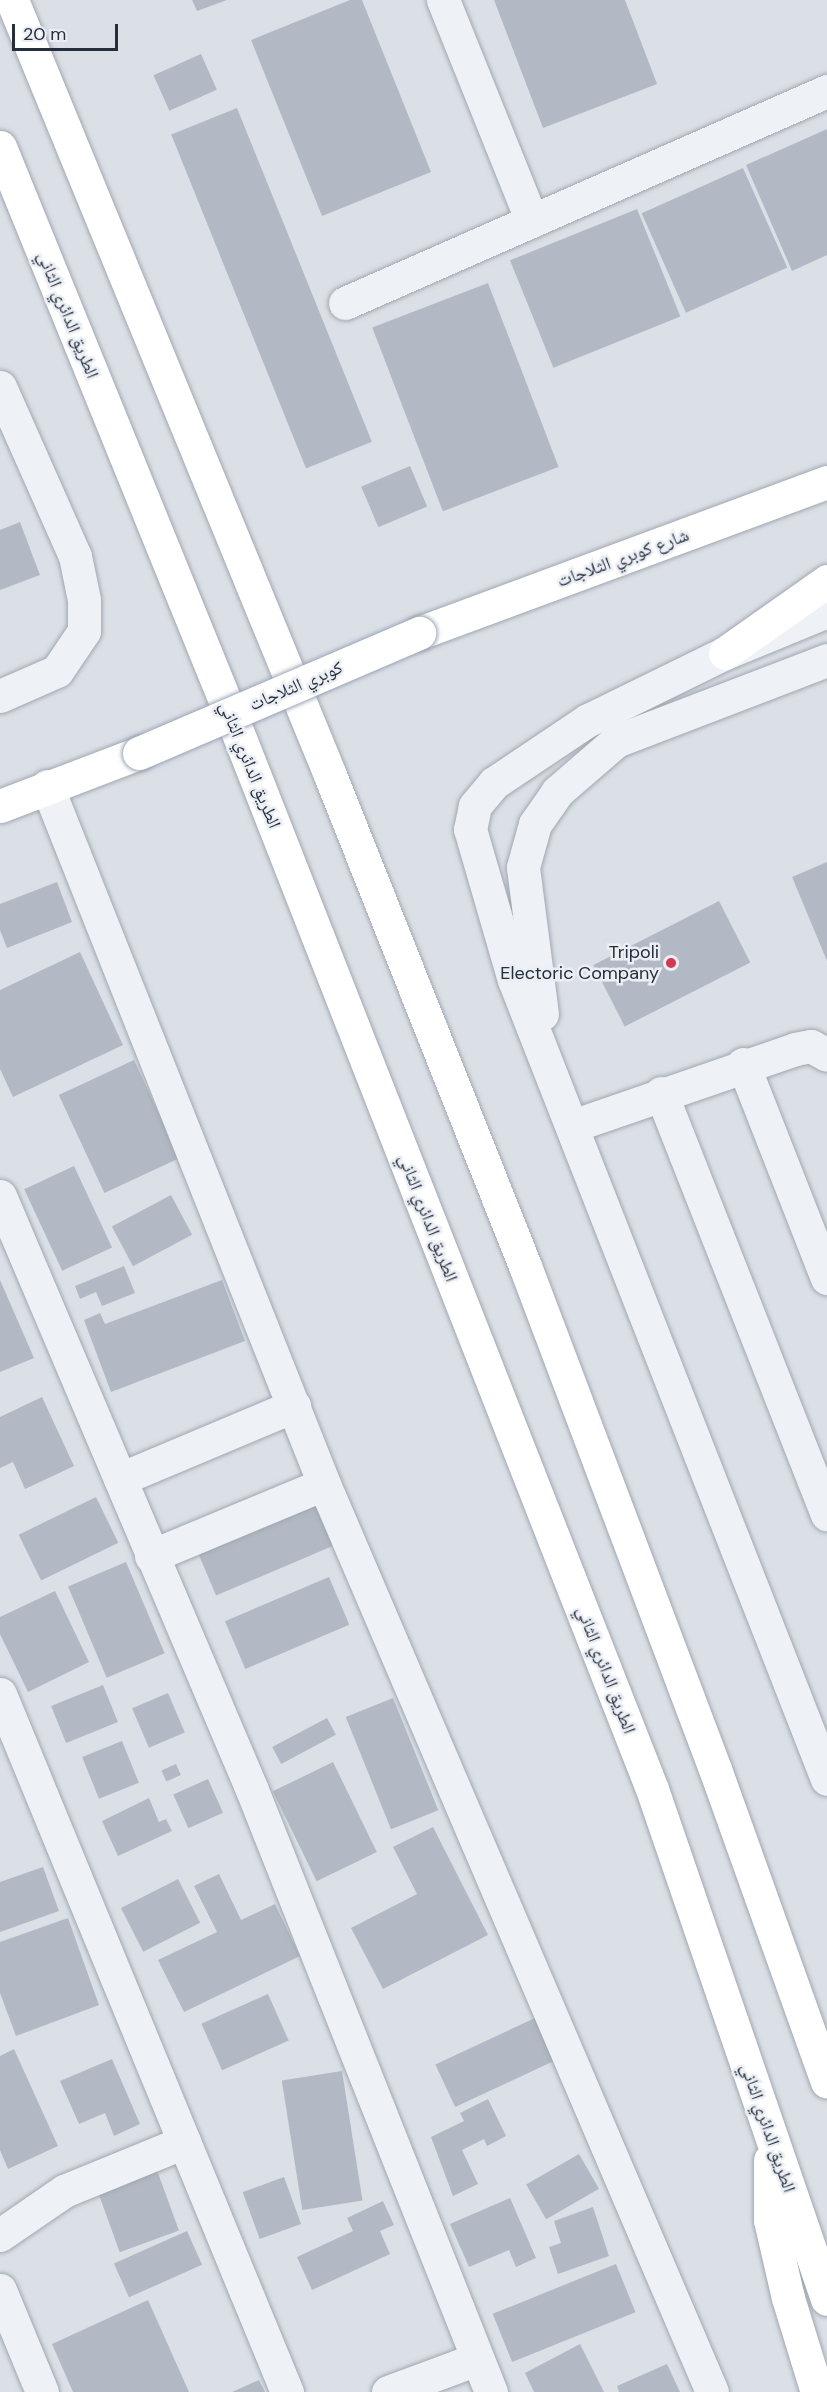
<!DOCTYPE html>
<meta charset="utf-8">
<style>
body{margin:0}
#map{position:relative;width:827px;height:2392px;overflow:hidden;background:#dbe0e7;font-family:"DM Sans","Noto Naskh Arabic",sans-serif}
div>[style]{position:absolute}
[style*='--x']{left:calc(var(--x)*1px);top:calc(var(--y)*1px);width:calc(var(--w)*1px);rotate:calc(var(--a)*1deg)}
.building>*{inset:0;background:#b2b9c4;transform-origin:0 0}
.roads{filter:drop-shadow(0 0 2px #a1a7b1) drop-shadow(0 0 2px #a1a7b1)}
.minor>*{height:33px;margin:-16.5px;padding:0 16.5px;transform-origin:16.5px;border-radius:16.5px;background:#eef1f5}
.major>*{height:33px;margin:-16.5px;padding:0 16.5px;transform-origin:16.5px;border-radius:16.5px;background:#fff}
.highway>*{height:33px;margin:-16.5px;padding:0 16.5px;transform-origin:16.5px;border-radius:16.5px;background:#fff}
.bridges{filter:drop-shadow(0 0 2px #9aa5b3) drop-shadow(0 0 2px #9aa5b3)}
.major-bridge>*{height:33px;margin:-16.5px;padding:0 16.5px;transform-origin:16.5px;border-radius:16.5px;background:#fff}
.dots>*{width:16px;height:16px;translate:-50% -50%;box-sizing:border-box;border:3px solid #ebeff4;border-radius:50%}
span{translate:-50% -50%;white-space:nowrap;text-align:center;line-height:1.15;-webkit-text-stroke:5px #ebeff4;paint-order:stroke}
.street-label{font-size:18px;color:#252e3d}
.poi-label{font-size:18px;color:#252e3d}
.right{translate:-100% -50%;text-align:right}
.scale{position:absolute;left:12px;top:24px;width:106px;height:27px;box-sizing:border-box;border:3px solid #252e3d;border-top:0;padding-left:8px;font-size:18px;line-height:21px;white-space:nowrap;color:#252e3d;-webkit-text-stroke:4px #ebeff4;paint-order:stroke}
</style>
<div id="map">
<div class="building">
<div style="clip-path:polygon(192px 0,227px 0,197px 11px)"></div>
<div style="clip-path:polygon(350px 0,362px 0,431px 172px,322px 216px,251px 40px)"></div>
<div style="clip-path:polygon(494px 0,625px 0,657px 84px,543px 128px)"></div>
<div style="left:201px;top:54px;width:39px;height:52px;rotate:66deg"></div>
<div style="left:237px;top:108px;width:360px;height:71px;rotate:68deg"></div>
<div style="clip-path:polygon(827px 129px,827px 255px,792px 271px,746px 165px)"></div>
<div style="left:743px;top:168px;width:109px;height:111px;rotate:66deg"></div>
<div style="left:637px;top:209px;width:116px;height:137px;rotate:68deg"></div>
<div style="left:488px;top:283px;width:197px;height:124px;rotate:69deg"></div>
<div style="left:410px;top:466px;width:44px;height:53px;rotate:67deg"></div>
<div style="clip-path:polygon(20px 522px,40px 575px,0 590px,0 530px)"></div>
<div style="clip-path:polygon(827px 862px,827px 961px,792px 877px)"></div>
<div style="clip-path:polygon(57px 882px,72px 922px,7px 948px,0 930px,0 904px)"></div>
<div style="left:719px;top:901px;width:69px;height:141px;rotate:63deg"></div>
<div style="clip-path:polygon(80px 952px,123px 1045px,13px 1097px,0 1069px,0 990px)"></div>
<div style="left:134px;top:1060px;width:108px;height:83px;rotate:65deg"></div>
<div style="left:74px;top:1166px;width:90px;height:55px;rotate:65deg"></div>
<div style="left:171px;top:1195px;width:45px;height:67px;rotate:62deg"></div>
<div style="clip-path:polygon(124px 1266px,135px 1293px,102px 1306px,96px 1292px,80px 1299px,75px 1286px)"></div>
<div style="clip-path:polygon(0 1280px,34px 1358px,0 1372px)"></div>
<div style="clip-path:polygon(222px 1280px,245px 1341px,111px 1392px,84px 1320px,100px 1313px,105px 1324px)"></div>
<div style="clip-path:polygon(42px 1397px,74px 1466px,25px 1489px,13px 1462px,0 1468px,0 1417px)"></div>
<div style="left:312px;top:1494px;width:56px;height:128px;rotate:67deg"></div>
<div style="left:96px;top:1497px;width:51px;height:86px;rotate:64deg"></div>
<div style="left:126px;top:1562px;width:99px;height:63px;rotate:67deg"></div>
<div style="left:329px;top:1577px;width:52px;height:113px;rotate:67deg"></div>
<div style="clip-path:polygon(55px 1591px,89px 1662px,28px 1692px,0 1634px,0 1617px)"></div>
<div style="left:103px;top:1685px;width:40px;height:56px;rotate:68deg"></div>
<div style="left:168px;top:1693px;width:43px;height:39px;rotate:67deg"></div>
<div style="left:393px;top:1698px;width:121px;height:51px;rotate:68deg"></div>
<div style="left:327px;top:1718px;width:19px;height:62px;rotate:62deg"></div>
<div style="left:122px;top:1741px;width:45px;height:43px;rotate:68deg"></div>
<div style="left:333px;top:1762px;width:100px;height:67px;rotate:64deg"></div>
<div style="left:176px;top:1764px;width:12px;height:16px;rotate:66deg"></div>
<div style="left:208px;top:1779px;width:37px;height:38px;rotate:66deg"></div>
<div style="clip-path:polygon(149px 1798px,159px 1822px,166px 1819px,172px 1831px,118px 1856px,102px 1821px)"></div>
<div style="clip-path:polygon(433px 1827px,488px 1935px,383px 1989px,351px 1928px,417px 1894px,393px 1847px)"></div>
<div style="clip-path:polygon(43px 1867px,59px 1911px,0 1932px,0 1882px)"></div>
<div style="clip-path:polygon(219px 1874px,241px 1920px,275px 1904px,300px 1956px,184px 2012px,158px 1960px,217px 1932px,194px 1886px)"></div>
<div style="left:178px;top:1879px;width:49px;height:64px;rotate:63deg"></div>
<div style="clip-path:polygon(68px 1918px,99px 2005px,16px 2036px,0 1993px,0 1942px)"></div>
<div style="left:268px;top:1994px;width:51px;height:73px;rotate:66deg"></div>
<div style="left:535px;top:2018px;width:47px;height:110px;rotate:65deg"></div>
<div style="clip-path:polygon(14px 2049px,58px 2146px,8px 2169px,0 2150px,0 2056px)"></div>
<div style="clip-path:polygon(112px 2059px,140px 2124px,114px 2136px,105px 2113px,79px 2124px,60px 2081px)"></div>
<div style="left:342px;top:2071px;width:131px;height:61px;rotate:81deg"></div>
<div style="clip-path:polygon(488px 2099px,506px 2136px,487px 2146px,484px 2139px,462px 2150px,478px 2184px,453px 2196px,431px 2137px,464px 2121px,460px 2113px)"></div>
<div style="left:579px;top:2154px;width:40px;height:61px;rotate:60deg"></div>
<div style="left:154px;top:2162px;width:73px;height:63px;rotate:70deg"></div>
<div style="left:284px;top:2177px;width:50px;height:44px;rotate:70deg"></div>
<div style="clip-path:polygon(510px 2198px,536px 2258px,516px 2267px,509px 2250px,469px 2267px,450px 2224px)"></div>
<div style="clip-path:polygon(383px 2201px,394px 2225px,380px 2231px,390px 2254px,312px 2290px,297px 2257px,353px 2231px,347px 2218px)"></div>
<div style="clip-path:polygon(593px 2207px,609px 2256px,558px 2274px,549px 2247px,561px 2243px,554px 2221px)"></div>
<div style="left:187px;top:2231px;width:37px;height:80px;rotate:66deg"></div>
<div style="left:616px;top:2264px;width:52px;height:133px;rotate:68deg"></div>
<div style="clip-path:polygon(148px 2300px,189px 2392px,73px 2392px,52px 2344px)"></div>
<div style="clip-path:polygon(580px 2344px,604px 2392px,534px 2392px,525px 2373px)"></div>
<div style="clip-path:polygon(667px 2364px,680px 2392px,619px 2392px,617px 2386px)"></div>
<div style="clip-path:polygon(259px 2380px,265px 2392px,232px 2392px)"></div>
</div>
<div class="roads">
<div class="minor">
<div style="--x:443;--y:0;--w:238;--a:68.1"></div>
<div style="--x:345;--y:303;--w:527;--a:-23.74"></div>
<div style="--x:0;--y:387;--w:185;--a:66.1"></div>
<div style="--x:75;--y:556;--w:45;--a:78.4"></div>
<div style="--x:84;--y:600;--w:31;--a:90"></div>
<div style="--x:84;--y:631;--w:48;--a:124"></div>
<div style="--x:57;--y:671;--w:62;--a:156.3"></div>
<div style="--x:827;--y:611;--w:110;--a:157.6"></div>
<div style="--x:725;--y:653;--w:153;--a:153.9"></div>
<div style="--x:588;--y:720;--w:113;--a:146.2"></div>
<div style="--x:494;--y:783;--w:30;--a:130"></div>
<div style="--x:475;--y:806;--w:24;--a:102"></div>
<div style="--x:470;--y:829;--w:157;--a:73.8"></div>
<div style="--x:514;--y:980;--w:858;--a:68.61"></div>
<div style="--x:47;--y:786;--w:751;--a:68.35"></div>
<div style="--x:324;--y:1484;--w:987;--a:66.86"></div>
<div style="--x:542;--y:1014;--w:148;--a:-97.4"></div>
<div style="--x:523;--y:867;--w:45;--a:-74.4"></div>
<div style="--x:535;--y:824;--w:39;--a:-55"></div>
<div style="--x:557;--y:792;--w:78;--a:-40.8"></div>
<div style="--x:616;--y:741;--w:226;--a:-21"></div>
<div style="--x:743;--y:1064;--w:230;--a:68.6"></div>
<div style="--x:661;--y:1093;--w:453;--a:68.5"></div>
<div style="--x:572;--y:1126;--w:236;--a:-19"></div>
<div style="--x:795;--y:1049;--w:16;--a:-11"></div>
<div style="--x:811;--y:1046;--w:18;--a:29"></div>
<div style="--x:0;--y:1196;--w:645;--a:67.01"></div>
<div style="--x:252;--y:1790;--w:648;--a:68.35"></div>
<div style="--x:120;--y:1479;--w:189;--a:-22.8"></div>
<div style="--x:151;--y:1556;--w:187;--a:-22.6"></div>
<div style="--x:0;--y:1694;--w:755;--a:67.65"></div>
<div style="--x:0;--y:2235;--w:78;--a:-34.5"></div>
<div style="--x:64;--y:2191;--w:130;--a:-22.2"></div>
<div style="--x:0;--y:2290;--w:110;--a:67.6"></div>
<div style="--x:388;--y:2392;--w:95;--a:-20.3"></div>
</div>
<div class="major">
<div style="--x:419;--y:633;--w:435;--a:-20.3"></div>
<div style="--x:725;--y:653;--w:125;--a:-35.2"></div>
<div style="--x:0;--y:806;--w:149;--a:-20.9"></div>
</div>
<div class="highway">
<div style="--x:12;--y:0;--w:838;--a:67.69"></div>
<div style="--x:330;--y:775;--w:528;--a:68.34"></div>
<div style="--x:525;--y:1266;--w:538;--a:69.31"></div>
<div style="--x:715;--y:1769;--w:332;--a:70.3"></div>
<div style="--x:0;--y:147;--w:622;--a:67.89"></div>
<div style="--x:234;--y:723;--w:1145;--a:68.59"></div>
<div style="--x:652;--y:1789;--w:539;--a:71.06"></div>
<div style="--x:770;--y:2160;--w:60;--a:90"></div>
<div style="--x:770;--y:2220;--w:80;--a:77"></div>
<div style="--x:788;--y:2298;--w:98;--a:72.9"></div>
</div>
</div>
<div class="bridges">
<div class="major-bridge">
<div style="--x:139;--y:753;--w:305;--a:-23.2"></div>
</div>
</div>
<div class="dots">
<div style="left:671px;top:963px;background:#d53753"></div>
</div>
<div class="street-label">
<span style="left:68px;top:315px;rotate:68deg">الطريق الدائري الثاني</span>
<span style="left:623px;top:558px;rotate:-20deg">شارع كوبري الثلاجات</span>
<span style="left:296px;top:686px;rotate:-23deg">كوبري الثلاجات</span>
<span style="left:250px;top:765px;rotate:68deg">الطريق الدائري الثاني</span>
<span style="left:428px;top:1218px;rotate:69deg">الطريق الدائري الثاني</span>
<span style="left:606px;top:1670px;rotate:69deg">الطريق الدائري الثاني</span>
<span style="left:768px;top:2128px;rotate:71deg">الطريق الدائري الثاني</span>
</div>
<div class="poi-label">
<span class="right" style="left:659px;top:963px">Tripoli<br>Electoric Company</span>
</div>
<div class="scale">20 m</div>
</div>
